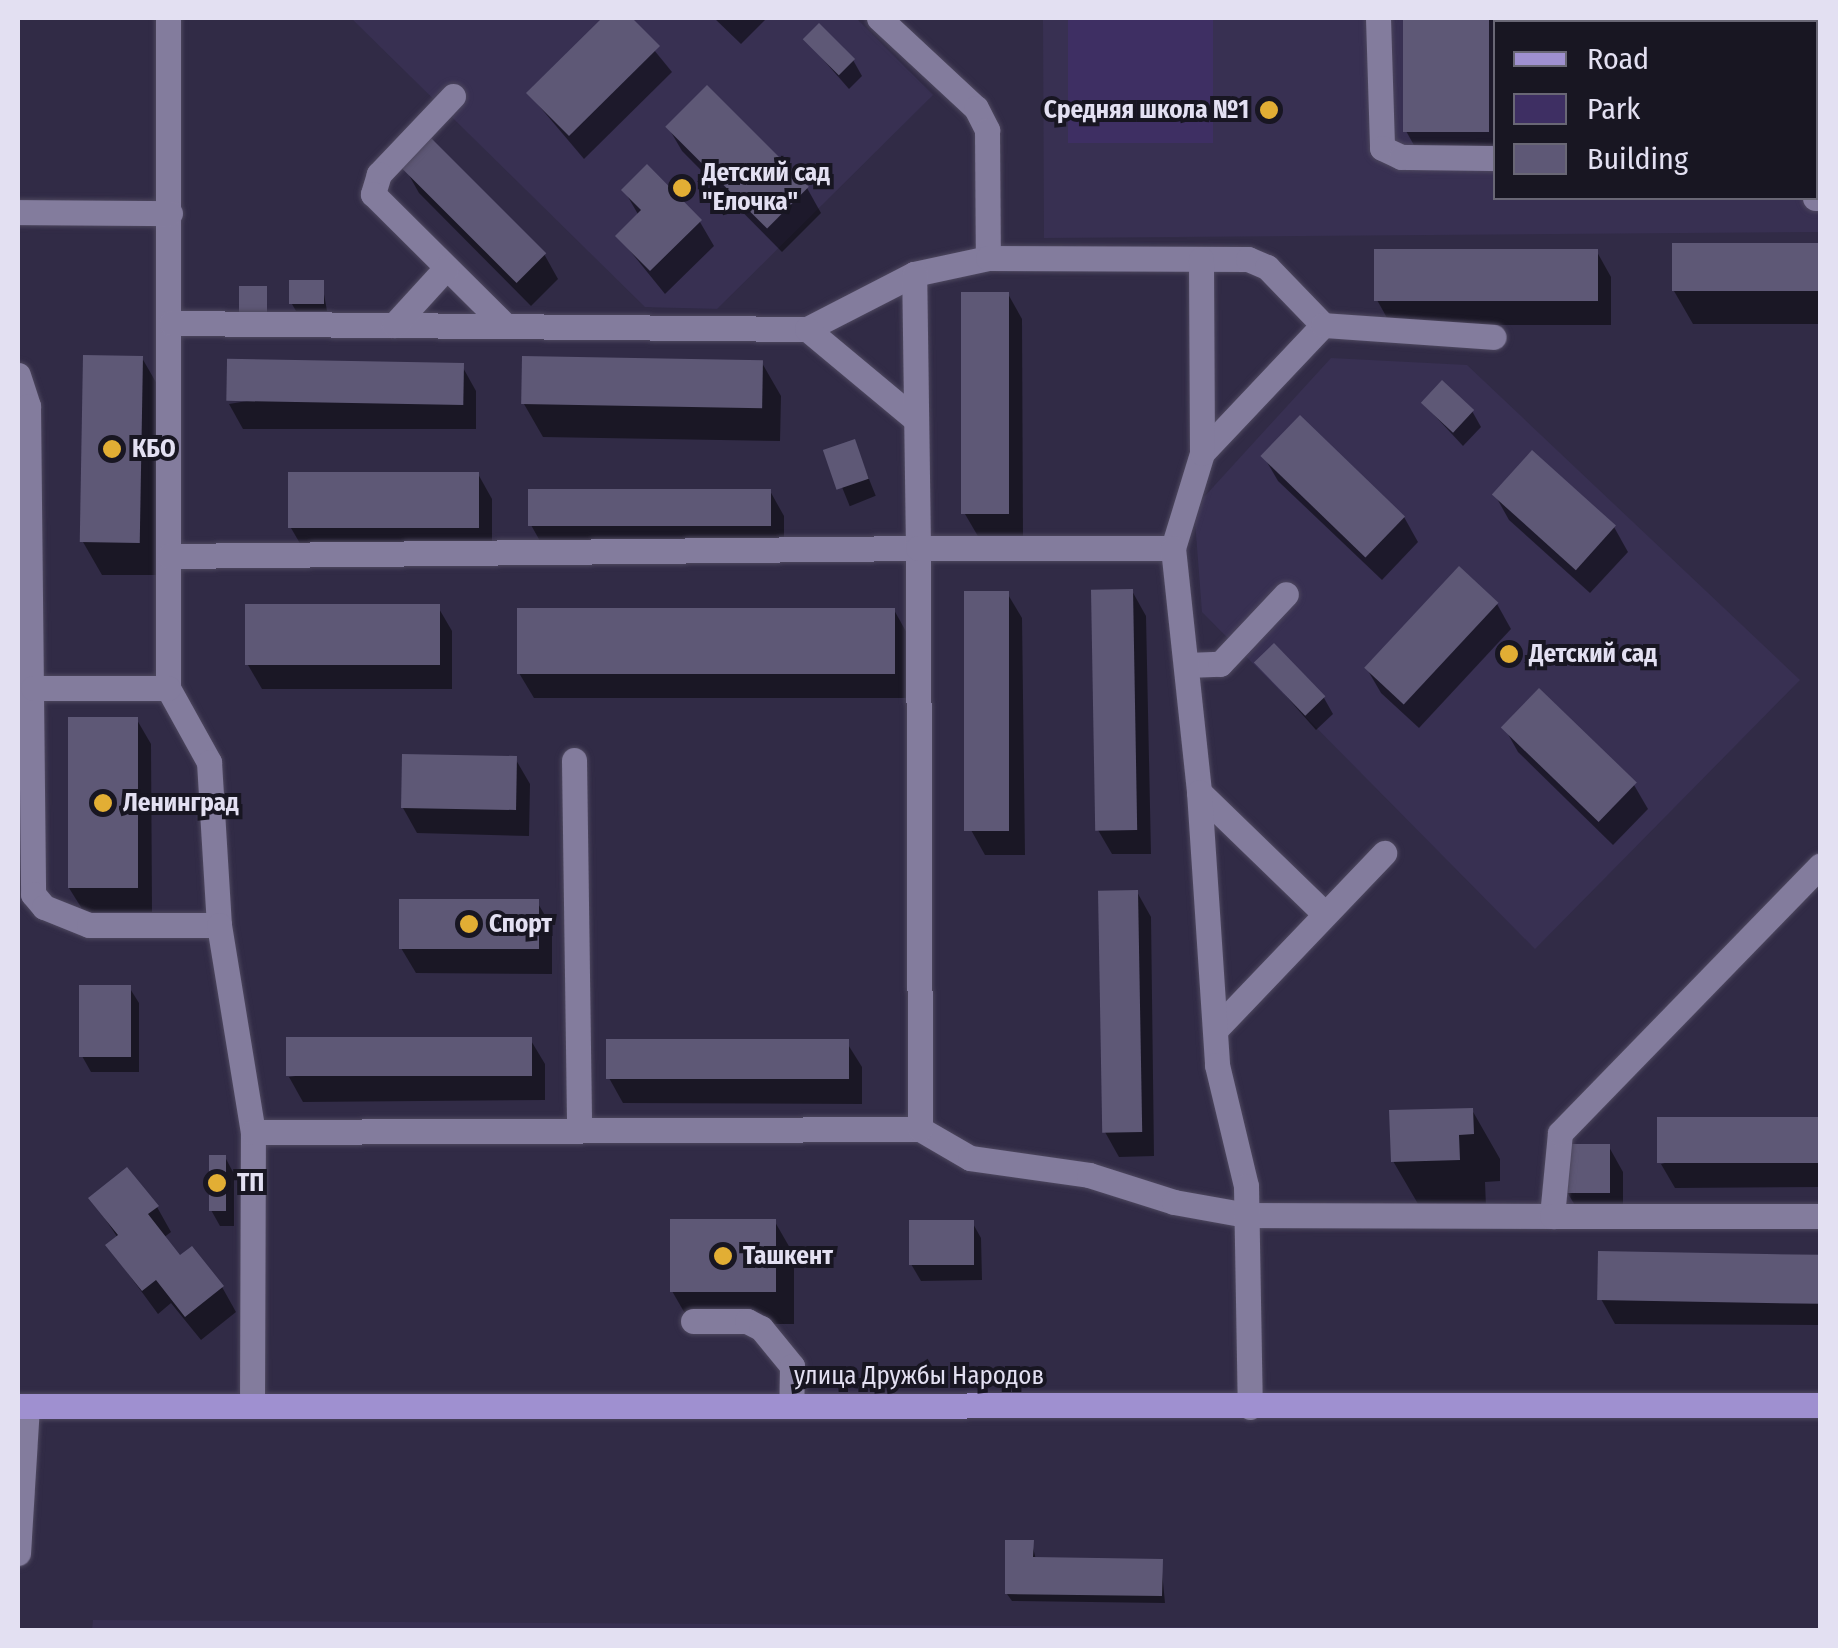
<!DOCTYPE html>
<meta charset="utf-8">
<style>
body{margin:0}
#map{position:relative;width:1838px;height:1648px;overflow:hidden;background:#312b46;font-family:"Fira Sans Condensed",sans-serif}
div>[style]{position:absolute}
[style*='--x']{left:calc(var(--x)*1px);top:calc(var(--y)*1px);width:calc(var(--w)*1px);rotate:calc(var(--a)*1deg)}
.built>*{inset:0;background:#383052}
.green>*{inset:0;background:#3e2f63;transform-origin:0 0}
.shadow>*{inset:0;background:#0007;transform-origin:0 0}
.building>*{inset:0;background:#5e5876;transform-origin:0 0}
.roads{filter:drop-shadow(0 0 2px #4e485f) drop-shadow(0 0 2px #4e485f)}
.minor>*{height:25px;margin:-12.5px;padding:0 12.5px;transform-origin:12.5px;border-radius:12.5px;background:#837c9d}
.major>*{height:25px;margin:-12.5px;padding:0 12.5px;transform-origin:12.5px;border-radius:12.5px;background:#9f90d0}
.dots>*{width:28px;height:28px;translate:-50% -50%;box-sizing:border-box;border:5px solid #181622;border-radius:50%}
span{translate:-50% -50%;white-space:nowrap;text-align:center;line-height:1.15;-webkit-text-stroke:8px #181622;paint-order:stroke}
.poi-label{font-size:25px;color:#e3e0f2;font-weight:700}
.right{translate:-100% -50%;text-align:right}
.left{translate:0 -50%;text-align:left}
.street-label{font-size:25px;color:#e3e0f2}
.frame{position:absolute;inset:0;border:20px solid #e3e0f2;pointer-events:none}
.legend{position:absolute;left:1493px;top:20px;width:325px;height:180px;box-sizing:border-box;background:#181622;border:2px solid #696775;margin:0;padding:12px 18px;list-style:none;font-size:30px;color:#e3e0f2}
.legend li{display:flex;align-items:center;gap:20px;height:50px}
.legend b{width:50px;border:2px solid #696775}
</style>
<div id="map">
<div class="built">
<div style="clip-path:polygon(351px 18px,856px 18px,933px 95px,717px 309px,645px 307px)"></div>
<div style="clip-path:polygon(evenodd,1043px 18px,1820px 18px,1820px 232px,1044px 238px,1043px 18px,1496px 22px,1816px 22px,1816px 198px,1496px 198px,1496px 22px)"></div>
<div style="clip-path:polygon(1331px 358px,1467px 365px,1800px 680px,1535px 949px,1202px 612px,1194px 508px)"></div>
<div style="clip-path:polygon(93px 1620px,1661px 1630px,92px 1630px)"></div>
</div>
<div class="green">
<div style="left:1068px;top:18px;width:145px;height:125px"></div>
</div>
<div class="shadow">
<div style="clip-path:polygon(606px 18px,628px 18px,672px 72px,584px 159px,529px 94px)"></div>
<div style="clip-path:polygon(714px 18px,767px 18px,741px 44px)"></div>
<div style="clip-path:polygon(1405px 18px,1502px 18px,1496px 22px,1496px 156px,1420px 156px,1406px 131px)"></div>
<div style="clip-path:polygon(806px 40px,853px 60px,862px 76px,849px 89px)"></div>
<div style="clip-path:polygon(668px 127px,807px 188px,821px 213px,782px 252px,682px 151px)"></div>
<div style="clip-path:polygon(405px 168px,544px 254px,558px 279px,531px 306px,419px 193px)"></div>
<div style="clip-path:polygon(624px 190px,700px 222px,714px 246px,665px 294px,618px 236px,639px 216px)"></div>
<div style="clip-path:polygon(1674px 245px,1820px 247px,1820px 324px,1693px 324px,1674px 291px)"></div>
<div style="clip-path:polygon(1597px 252px,1611px 277px,1611px 325px,1391px 325px,1377px 300px)"></div>
<div style="clip-path:polygon(322px 283px,327px 311px,296px 311px,292px 304px)"></div>
<div style="clip-path:polygon(1008px 294px,1022px 319px,1023px 538px,979px 538px,965px 514px)"></div>
<div style="clip-path:polygon(142px 358px,161px 391px,159px 575px,102px 575px,83px 542px)"></div>
<div style="clip-path:polygon(762px 363px,781px 396px,780px 441px,543px 437px,524px 404px)"></div>
<div style="clip-path:polygon(462px 366px,476px 391px,476px 429px,243px 429px,229px 404px)"></div>
<div style="clip-path:polygon(1424px 404px,1472px 411px,1481px 427px,1463px 446px)"></div>
<div style="left:854px;top:442px;width:58px;height:28px;rotate:68deg"></div>
<div style="clip-path:polygon(1264px 457px,1404px 517px,1418px 542px,1382px 580px,1278px 481px)"></div>
<div style="clip-path:polygon(478px 474px,492px 499px,492px 552px,305px 552px,291px 528px)"></div>
<div style="clip-path:polygon(770px 491px,784px 516px,784px 550px,545px 550px,531px 525px)"></div>
<div style="clip-path:polygon(1495px 495px,1614px 527px,1628px 552px,1590px 593px,1509px 520px)"></div>
<div style="clip-path:polygon(1132px 591px,1146px 616px,1151px 854px,1112px 854px,1098px 830px)"></div>
<div style="clip-path:polygon(1007px 593px,1022px 618px,1025px 855px,985px 855px,971px 830px)"></div>
<div style="clip-path:polygon(1497px 604px,1511px 629px,1419px 728px,1381px 693px,1367px 669px)"></div>
<div style="clip-path:polygon(438px 607px,452px 631px,452px 689px,262px 689px,248px 665px)"></div>
<div style="clip-path:polygon(894px 610px,908px 635px,908px 698px,534px 698px,519px 673px)"></div>
<div style="clip-path:polygon(1257px 663px,1324px 698px,1333px 714px,1316px 730px)"></div>
<div style="clip-path:polygon(137px 720px,151px 744px,152px 912px,84px 912px,69px 888px)"></div>
<div style="clip-path:polygon(1504px 727px,1634px 785px,1648px 809px,1613px 845px,1518px 752px)"></div>
<div style="clip-path:polygon(516px 760px,530px 784px,529px 836px,417px 833px,403px 808px)"></div>
<div style="clip-path:polygon(1137px 892px,1151px 917px,1154px 1156px,1119px 1157px,1105px 1132px)"></div>
<div style="clip-path:polygon(537px 902px,552px 927px,552px 974px,416px 973px,401px 948px)"></div>
<div style="clip-path:polygon(129px 987px,139px 1003px,139px 1072px,91px 1072px,82px 1056px)"></div>
<div style="clip-path:polygon(530px 1039px,545px 1064px,545px 1100px,303px 1102px,289px 1077px)"></div>
<div style="clip-path:polygon(847px 1043px,862px 1067px,862px 1104px,623px 1103px,609px 1078px)"></div>
<div style="clip-path:polygon(1472px 1110px,1500px 1159px,1500px 1181px,1485px 1182px,1486px 1207px,1421px 1209px,1393px 1161px)"></div>
<div style="clip-path:polygon(1820px 1121px,1820px 1187px,1675px 1188px,1661px 1164px)"></div>
<div style="clip-path:polygon(1609px 1147px,1623px 1172px,1623px 1217px,1582px 1217px,1567px 1192px)"></div>
<div style="clip-path:polygon(225px 1157px,234px 1174px,234px 1226px,220px 1226px,211px 1210px)"></div>
<div style="clip-path:polygon(91px 1198px,157px 1207px,171px 1232px,163px 1238px,180px 1259px,222px 1287px,236px 1312px,201px 1340px,171px 1303px,158px 1314px,108px 1246px,118px 1238px)"></div>
<div style="clip-path:polygon(775px 1222px,794px 1255px,794px 1324px,691px 1324px,672px 1291px)"></div>
<div style="clip-path:polygon(972px 1222px,981px 1238px,982px 1280px,921px 1281px,911px 1264px)"></div>
<div style="clip-path:polygon(1601px 1254px,1820px 1255px,1820px 1325px,1615px 1324px,1601px 1299px)"></div>
<div style="clip-path:polygon(1032px 1543px,1036px 1560px,1161px 1561px,1165px 1603px,1012px 1601px,1007px 1594px)"></div>
</div>
<div class="building">
<div style="clip-path:polygon(602px 18px,632px 18px,660px 46px,569px 136px,526px 93px)"></div>
<div style="left:1403px;top:18px;width:86px;height:114px"></div>
<div style="left:819px;top:23px;width:51px;height:23px;rotate:45deg"></div>
<div style="left:707px;top:85px;width:144px;height:59px;rotate:45deg"></div>
<div style="left:431px;top:138px;width:163px;height:42px;rotate:45deg"></div>
<div style="clip-path:polygon(647px 164px,702px 220px,650px 271px,615px 236px,641px 210px,621px 190px)"></div>
<div style="left:1672px;top:243px;width:148px;height:48px"></div>
<div style="left:1598px;top:249px;width:52px;height:224px;rotate:90deg"></div>
<div style="left:289px;top:280px;width:35px;height:24px"></div>
<div style="left:267px;top:286px;width:26px;height:28px;rotate:90deg"></div>
<div style="left:961px;top:292px;width:48px;height:222px"></div>
<div style="left:83px;top:355px;width:60px;height:187px;rotate:1deg"></div>
<div style="left:522px;top:356px;width:241px;height:48px;rotate:1deg"></div>
<div style="left:464px;top:363px;width:42px;height:237px;rotate:91deg"></div>
<div style="left:1442px;top:380px;width:44px;height:31px;rotate:43deg"></div>
<div style="left:1300px;top:415px;width:146px;height:57px;rotate:44deg"></div>
<div style="left:855px;top:439px;width:42px;height:34px;rotate:71deg"></div>
<div style="left:1532px;top:450px;width:113px;height:60px;rotate:42deg"></div>
<div style="left:288px;top:472px;width:191px;height:56px"></div>
<div style="left:528px;top:489px;width:243px;height:37px"></div>
<div style="left:1459px;top:566px;width:54px;height:139px;rotate:43deg"></div>
<div style="left:1133px;top:589px;width:241px;height:42px;rotate:89deg"></div>
<div style="left:964px;top:591px;width:45px;height:240px"></div>
<div style="left:245px;top:604px;width:195px;height:61px"></div>
<div style="left:517px;top:608px;width:378px;height:66px"></div>
<div style="left:1274px;top:643px;width:74px;height:28px;rotate:46deg"></div>
<div style="left:1539px;top:688px;width:136px;height:55px;rotate:44deg"></div>
<div style="left:68px;top:717px;width:70px;height:171px"></div>
<div style="left:402px;top:754px;width:115px;height:54px;rotate:1deg"></div>
<div style="left:1138px;top:890px;width:242px;height:40px;rotate:89deg"></div>
<div style="left:399px;top:899px;width:140px;height:50px"></div>
<div style="left:79px;top:985px;width:52px;height:72px"></div>
<div style="left:532px;top:1037px;width:39px;height:246px;rotate:90deg"></div>
<div style="left:606px;top:1039px;width:243px;height:40px"></div>
<div style="clip-path:polygon(1473px 1108px,1474px 1134px,1459px 1135px,1460px 1160px,1391px 1162px,1389px 1110px)"></div>
<div style="left:1820px;top:1117px;width:46px;height:163px;rotate:90deg"></div>
<div style="left:1565px;top:1144px;width:45px;height:49px"></div>
<div style="left:209px;top:1155px;width:17px;height:56px"></div>
<div style="clip-path:polygon(127px 1167px,159px 1206px,148px 1214px,180px 1255px,192px 1246px,224px 1286px,185px 1317px,156px 1280px,142px 1291px,105px 1245px,118px 1235px,88px 1198px)"></div>
<div style="left:670px;top:1219px;width:106px;height:73px"></div>
<div style="left:909px;top:1220px;width:65px;height:45px"></div>
<div style="left:1598px;top:1251px;width:222px;height:49px;rotate:1deg"></div>
<div style="clip-path:polygon(1005px 1540px,1034px 1540px,1033px 1557px,1163px 1559px,1162px 1596px,1005px 1594px)"></div>
</div>
<div class="roads">
<div class="minor">
<div style="--x:168;--y:18;--w:670;--a:90"></div>
<div style="--x:168;--y:688;--w:85;--a:61"></div>
<div style="--x:209;--y:762;--w:163;--a:86.5"></div>
<div style="--x:879;--y:18;--w:132;--a:42.9"></div>
<div style="--x:976;--y:108;--w:25;--a:63"></div>
<div style="--x:987;--y:130;--w:128;--a:89.6"></div>
<div style="--x:1378;--y:18;--w:130;--a:88.2"></div>
<div style="--x:1382;--y:148;--w:21;--a:25"></div>
<div style="--x:1401;--y:157;--w:95;--a:0.6"></div>
<div style="--x:1654;--y:22;--w:4;--a:-90"></div>
<div style="--x:453;--y:96;--w:108;--a:133.5"></div>
<div style="--x:379;--y:174;--w:21;--a:107"></div>
<div style="--x:373;--y:194;--w:187;--a:44.8"></div>
<div style="--x:1815;--y:198;--w:5;--a:0"></div>
<div style="--x:18;--y:212;--w:152;--a:0.4"></div>
<div style="--x:171;--y:323;--w:636;--a:0.54"></div>
<div style="--x:807;--y:329;--w:120;--a:-27.2"></div>
<div style="--x:914;--y:274;--w:76;--a:-12.2"></div>
<div style="--x:988;--y:258;--w:260;--a:0.2"></div>
<div style="--x:1248;--y:259;--w:21;--a:23"></div>
<div style="--x:1267;--y:267;--w:81;--a:46"></div>
<div style="--x:394;--y:325;--w:77;--a:-47.6"></div>
<div style="--x:807;--y:329;--w:141;--a:39.8"></div>
<div style="--x:18;--y:375;--w:33;--a:72"></div>
<div style="--x:28;--y:406;--w:488;--a:89.4"></div>
<div style="--x:33;--y:894;--w:17;--a:50"></div>
<div style="--x:44;--y:907;--w:48;--a:21.8"></div>
<div style="--x:89;--y:925;--w:130;--a:0"></div>
<div style="--x:219;--y:925;--w:210;--a:80.7"></div>
<div style="--x:1202;--y:453;--w:176;--a:-46.6"></div>
<div style="--x:1323;--y:325;--w:171;--a:4"></div>
<div style="--x:1173;--y:548;--w:99;--a:-73"></div>
<div style="--x:1202;--y:453;--w:194;--a:-90.3"></div>
<div style="--x:169;--y:556;--w:749;--a:-0.61"></div>
<div style="--x:918;--y:548;--w:274;--a:-90.8"></div>
<div style="--x:1186;--y:665;--w:34;--a:-2"></div>
<div style="--x:1220;--y:664;--w:96;--a:-46.7"></div>
<div style="--x:33;--y:688;--w:135;--a:0"></div>
<div style="--x:574;--y:760;--w:370;--a:89.2"></div>
<div style="--x:1199;--y:792;--w:175;--a:44.1"></div>
<div style="--x:1215;--y:1030;--w:245;--a:-46.3"></div>
<div style="--x:920;--y:1129;--w:58;--a:30.1"></div>
<div style="--x:970;--y:1158;--w:120;--a:8.1"></div>
<div style="--x:1089;--y:1175;--w:89;--a:17.6"></div>
<div style="--x:1174;--y:1202;--w:73;--a:10.2"></div>
<div style="--x:1246;--y:1215;--w:306;--a:0.2"></div>
<div style="--x:1552;--y:1216;--w:83;--a:-84.5"></div>
<div style="--x:1560;--y:1133;--w:373;--a:-45.8"></div>
<div style="--x:1552;--y:1216;--w:268;--a:0"></div>
<div style="--x:693;--y:1321;--w:54;--a:0"></div>
<div style="--x:747;--y:1321;--w:16;--a:27"></div>
<div style="--x:761;--y:1328;--w:49;--a:50.8"></div>
<div style="--x:792;--y:1366;--w:39;--a:91"></div>
<div style="--x:252;--y:1405;--w:273;--a:-89.8"></div>
<div style="--x:253;--y:1132;--w:667;--a:-0.26"></div>
<div style="--x:920;--y:1129;--w:581;--a:-90.2"></div>
<div style="--x:918;--y:548;--w:255;--a:0"></div>
<div style="--x:1173;--y:548;--w:245;--a:83.9"></div>
<div style="--x:1199;--y:792;--w:274;--a:86.2"></div>
<div style="--x:1217;--y:1065;--w:124;--a:76.5"></div>
<div style="--x:1246;--y:1186;--w:221;--a:89"></div>
<div style="--x:18;--y:1553;--w:147;--a:-86.5"></div>
</div>
<div class="major">
<div style="--x:18;--y:1406;--w:1802;--a:-0.03"></div>
</div>
</div>
<div class="dots">
<div style="left:1269px;top:110px;background:#e2ae34"></div>
<div style="left:682px;top:188px;background:#e2ae34"></div>
<div style="left:112px;top:449px;background:#e2ae34"></div>
<div style="left:1509px;top:654px;background:#e2ae34"></div>
<div style="left:103px;top:803px;background:#e2ae34"></div>
<div style="left:469px;top:924px;background:#e2ae34"></div>
<div style="left:217px;top:1183px;background:#e2ae34"></div>
<div style="left:723px;top:1256px;background:#e2ae34"></div>
</div>
<div class="poi-label">
<span class="right" style="left:1249px;top:110px">Средняя школа №1</span>
<span class="left" style="left:702px;top:188px">Детский сад<br>"Елочка"</span>
<span class="left" style="left:132px;top:449px">КБО</span>
<span class="left" style="left:1529px;top:654px">Детский сад</span>
<span class="left" style="left:123px;top:803px">Ленинград</span>
<span class="left" style="left:489px;top:924px">Спорт</span>
<span class="left" style="left:237px;top:1183px">ТП</span>
<span class="left" style="left:743px;top:1256px">Ташкент</span>
</div>
<div class="street-label">
<span style="left:919px;top:1376px">улица Дружбы Народов</span>
</div>
<div class="frame"></div>
<ul class="legend">
<li><b style="height:12px;background:#9f90d0"></b>Road</li>
<li><b style="height:28px;background:#3e2f63"></b>Park</li>
<li><b style="height:28px;background:#5e5876"></b>Building</li>
</ul>
</div>
